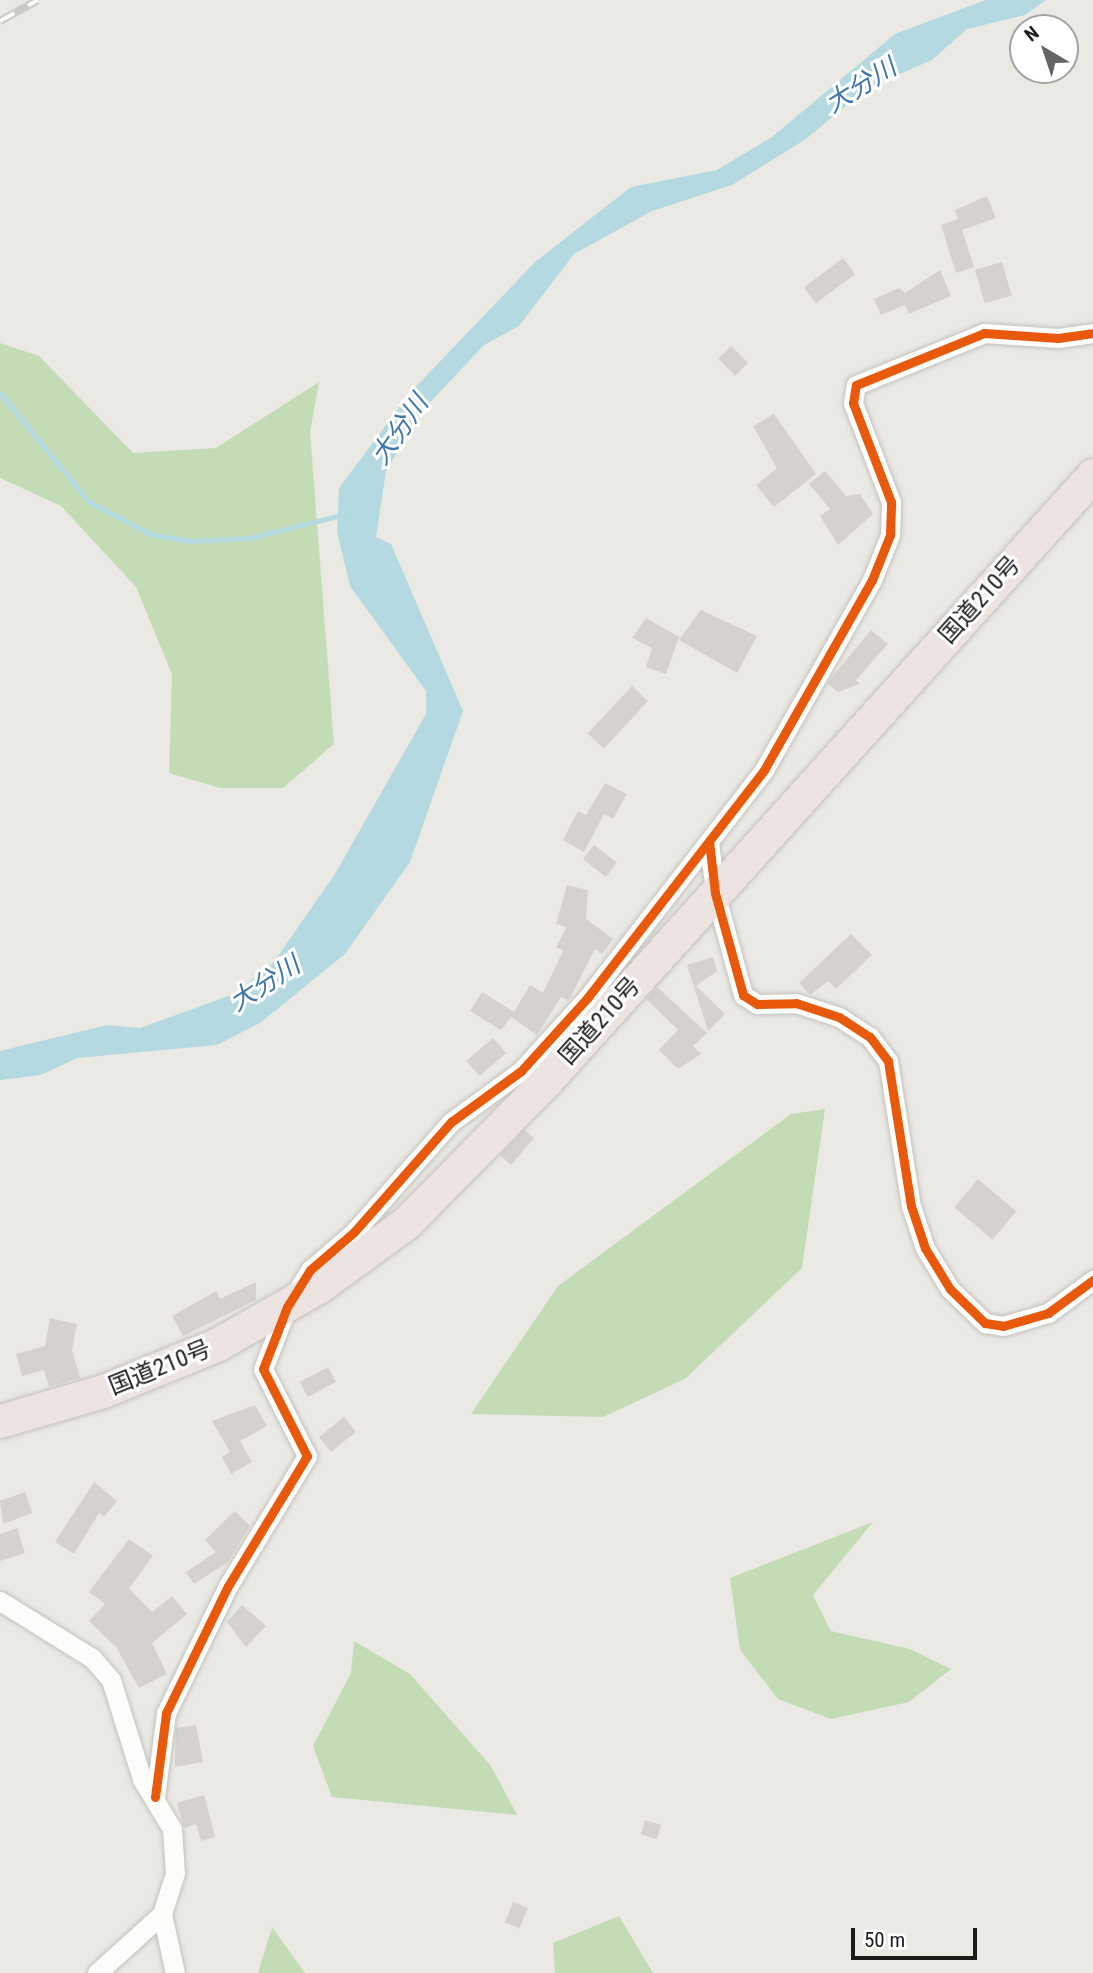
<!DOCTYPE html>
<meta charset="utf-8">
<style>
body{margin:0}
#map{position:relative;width:1093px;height:1973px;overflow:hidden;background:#eae9e4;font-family:"Roboto Condensed","Noto Sans JP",sans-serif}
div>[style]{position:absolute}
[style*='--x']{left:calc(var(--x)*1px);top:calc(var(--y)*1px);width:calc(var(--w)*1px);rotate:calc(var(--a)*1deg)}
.forest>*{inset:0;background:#c4dcb6}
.water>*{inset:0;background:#b4d9e1}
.stream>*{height:5px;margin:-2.5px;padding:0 2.5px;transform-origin:2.5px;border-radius:2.5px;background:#b4d9e1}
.building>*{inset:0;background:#d5d2ce;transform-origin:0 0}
.roads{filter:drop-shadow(0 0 2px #c3c2c0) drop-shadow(0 0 2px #c3c2c0)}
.minor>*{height:19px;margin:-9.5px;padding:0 9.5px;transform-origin:9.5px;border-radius:9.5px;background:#fcfcfb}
.trunk>*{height:33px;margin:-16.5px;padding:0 16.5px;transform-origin:16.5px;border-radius:16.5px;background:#ede4e1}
.rail>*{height:8px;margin-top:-4px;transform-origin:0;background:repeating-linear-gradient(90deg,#fff 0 16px,#c9c9c8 0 32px);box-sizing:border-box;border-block:2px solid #c9c9c8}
.cycleway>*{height:9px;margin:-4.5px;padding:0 4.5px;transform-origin:4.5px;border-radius:4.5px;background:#e8590c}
span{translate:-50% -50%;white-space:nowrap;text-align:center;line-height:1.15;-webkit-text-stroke:6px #fff;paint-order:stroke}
.street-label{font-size:24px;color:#1c1c1c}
.water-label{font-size:26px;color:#3f76aa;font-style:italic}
.north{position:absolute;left:1009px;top:14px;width:70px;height:70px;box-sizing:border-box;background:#fff;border:2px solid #a4a4a4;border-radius:50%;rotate:321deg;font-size:19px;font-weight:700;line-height:28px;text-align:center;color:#1c1c1c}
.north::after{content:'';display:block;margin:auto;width:24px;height:32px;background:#646462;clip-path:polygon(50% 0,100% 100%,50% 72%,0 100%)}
.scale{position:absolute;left:851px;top:1928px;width:126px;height:32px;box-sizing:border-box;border:4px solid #1c1c1c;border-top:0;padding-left:9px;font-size:21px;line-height:24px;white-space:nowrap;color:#1c1c1c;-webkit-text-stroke:5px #fff;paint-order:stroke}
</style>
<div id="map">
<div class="forest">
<div style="clip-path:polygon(0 343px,39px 356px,133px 453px,216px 448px,319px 382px,310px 432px,334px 744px,283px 788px,220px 788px,169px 773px,172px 674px,136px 587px,61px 506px,0 478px)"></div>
<div style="clip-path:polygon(825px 1109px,802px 1268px,685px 1379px,603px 1417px,471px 1414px,558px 1286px,791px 1114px)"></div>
<div style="clip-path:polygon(873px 1522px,813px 1595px,831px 1631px,910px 1649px,951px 1669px,909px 1702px,831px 1719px,778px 1699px,740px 1650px,730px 1578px)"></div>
<div style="clip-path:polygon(354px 1641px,410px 1674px,491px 1766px,517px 1815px,332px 1797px,313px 1746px,351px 1673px)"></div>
<div style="clip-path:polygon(619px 1916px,653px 1973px,555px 1973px,553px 1943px)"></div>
<div style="clip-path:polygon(272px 1927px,305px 1973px,258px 1973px)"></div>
</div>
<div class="water">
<div style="clip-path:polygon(986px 0,1046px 0,1025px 15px,967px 29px,932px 60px,867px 88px,806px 139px,732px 185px,652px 211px,574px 254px,519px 326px,484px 345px,420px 413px,386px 471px,376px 537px,391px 544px,463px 711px,410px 862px,345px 954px,260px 1023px,217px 1045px,77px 1058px,41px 1075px,0 1080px,0 1051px,107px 1025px,140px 1028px,234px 994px,273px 963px,335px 874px,426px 714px,426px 691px,350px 586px,337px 532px,339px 488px,410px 393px,535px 262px,631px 187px,717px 170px,772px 137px,895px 34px)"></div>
</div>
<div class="stream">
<div style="--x:0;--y:393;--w:139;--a:50.8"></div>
<div style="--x:88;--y:501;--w:70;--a:28"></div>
<div style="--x:150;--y:534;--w:39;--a:10"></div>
<div style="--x:188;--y:541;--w:61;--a:-2.8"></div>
<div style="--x:249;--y:538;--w:96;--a:-13.9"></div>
</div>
<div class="building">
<div style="clip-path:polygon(987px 196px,996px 218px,962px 230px,974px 267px,956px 273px,941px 225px,958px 219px,955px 210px)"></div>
<div style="left:843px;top:258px;width:20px;height:49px;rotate:53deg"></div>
<div style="left:1002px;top:262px;width:35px;height:28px;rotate:74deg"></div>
<div style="clip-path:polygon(940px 270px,951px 296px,909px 314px,905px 305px,881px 315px,874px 299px,899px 288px,905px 293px)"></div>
<div style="left:731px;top:346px;width:24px;height:18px;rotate:45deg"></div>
<div style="clip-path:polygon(774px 414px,816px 474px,774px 507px,756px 485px,777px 468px,753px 426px)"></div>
<div style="clip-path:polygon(825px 471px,846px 496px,860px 494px,873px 514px,838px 545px,820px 516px,830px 509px,809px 484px)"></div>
<div style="clip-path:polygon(701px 610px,757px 636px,737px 673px,679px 640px)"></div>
<div style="clip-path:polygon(646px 618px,679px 637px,666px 674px,646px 667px,652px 648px,632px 638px)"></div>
<div style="clip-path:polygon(871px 630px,888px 644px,856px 680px,860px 684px,838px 692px,827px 683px)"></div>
<div style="left:632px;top:686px;width:22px;height:65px;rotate:43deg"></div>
<div style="clip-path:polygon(605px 783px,627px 794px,613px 819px,604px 814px,584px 852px,563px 840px,578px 811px,586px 815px)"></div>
<div style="left:594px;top:845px;width:29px;height:18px;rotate:38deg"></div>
<div style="clip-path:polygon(567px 885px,588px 890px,586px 919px,613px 939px,602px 954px,595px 949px,569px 1000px,561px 997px,537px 1035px,511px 1017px,501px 1030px,470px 1011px,482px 992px,514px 1012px,530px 985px,543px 993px,563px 951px,556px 947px,567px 927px,556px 924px)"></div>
<div style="clip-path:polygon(851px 934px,872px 955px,836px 989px,828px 981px,810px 995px,799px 983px)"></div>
<div style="clip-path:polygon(713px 957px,717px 971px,696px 986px,725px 1014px,708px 1031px,687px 965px)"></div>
<div style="clip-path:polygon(657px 987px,707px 1033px,693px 1046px,701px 1054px,678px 1069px,659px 1050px,678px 1030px,646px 999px)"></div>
<div style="left:493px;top:1038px;width:20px;height:35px;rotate:49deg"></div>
<div style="clip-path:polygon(524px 1130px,534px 1138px,511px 1165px,500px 1155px)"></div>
<div style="left:978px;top:1179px;width:50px;height:37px;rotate:40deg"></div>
<div style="clip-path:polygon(256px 1282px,256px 1300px,183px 1336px,172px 1316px,216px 1291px,220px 1299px)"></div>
<div style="clip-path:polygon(50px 1318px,77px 1324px,72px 1350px,80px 1378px,49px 1387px,44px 1370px,22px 1376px,16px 1354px,45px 1346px)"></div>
<div style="left:328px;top:1367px;width:17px;height:32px;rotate:62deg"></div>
<div style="clip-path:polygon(255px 1405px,267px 1426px,240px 1441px,252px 1462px,231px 1474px,222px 1457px,230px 1452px,212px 1421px)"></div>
<div style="left:344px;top:1417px;width:19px;height:32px;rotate:51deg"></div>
<div style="clip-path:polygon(94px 1482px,117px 1501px,104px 1517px,99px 1513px,74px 1554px,55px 1542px)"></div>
<div style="clip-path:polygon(25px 1492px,32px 1513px,3px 1524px,0 1501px)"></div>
<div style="clip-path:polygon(235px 1511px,250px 1526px,228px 1562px,194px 1584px,186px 1572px,216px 1552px,205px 1540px)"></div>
<div style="clip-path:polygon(17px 1528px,25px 1553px,0 1561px,0 1534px)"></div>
<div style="clip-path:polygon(129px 1539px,153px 1556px,129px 1588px,152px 1612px,172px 1596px,187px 1614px,152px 1643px,167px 1674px,139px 1688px,116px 1647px,89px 1621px,105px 1604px,89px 1592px)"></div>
<div style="clip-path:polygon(242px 1605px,266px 1626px,246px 1647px,227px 1622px)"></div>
<div style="clip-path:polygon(196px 1725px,203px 1762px,175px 1767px,176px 1728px)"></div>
<div style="clip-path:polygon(204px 1795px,215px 1837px,201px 1841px,196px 1824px,184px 1828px,177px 1803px)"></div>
<div style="left:645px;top:1820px;width:17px;height:15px;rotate:17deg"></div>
<div style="left:513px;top:1902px;width:16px;height:22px;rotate:22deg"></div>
</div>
<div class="roads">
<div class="minor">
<div style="--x:709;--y:841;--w:52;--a:83.4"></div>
<div style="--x:715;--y:893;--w:106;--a:74.6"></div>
<div style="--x:743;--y:995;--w:17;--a:33"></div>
<div style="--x:757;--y:1004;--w:39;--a:-1"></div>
<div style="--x:796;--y:1003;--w:45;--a:18"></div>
<div style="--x:839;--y:1017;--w:37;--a:33"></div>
<div style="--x:870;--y:1037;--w:30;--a:53"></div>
<div style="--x:888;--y:1061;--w:147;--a:81"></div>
<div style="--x:911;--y:1206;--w:44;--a:71.6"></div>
<div style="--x:925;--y:1248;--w:48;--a:58.6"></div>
<div style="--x:950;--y:1289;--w:49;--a:44.2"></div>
<div style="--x:985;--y:1323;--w:18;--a:9"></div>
<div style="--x:1003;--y:1326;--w:47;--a:-16.1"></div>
<div style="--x:1048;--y:1313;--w:56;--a:-36.3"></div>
<div style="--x:0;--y:1601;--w:108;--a:31.8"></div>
<div style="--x:92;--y:1658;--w:29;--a:49"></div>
<div style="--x:111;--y:1680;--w:104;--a:72.6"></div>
<div style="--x:142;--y:1779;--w:58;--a:59"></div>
<div style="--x:172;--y:1829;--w:44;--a:86.1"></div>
<div style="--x:175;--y:1873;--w:43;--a:107.6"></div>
<div style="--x:162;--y:1914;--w:88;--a:137.8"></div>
<div style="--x:155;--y:1797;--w:85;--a:-82.5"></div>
<div style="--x:166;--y:1713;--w:141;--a:-64"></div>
<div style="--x:228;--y:1586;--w:152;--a:-58.7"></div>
<div style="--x:307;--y:1456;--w:97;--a:-116.8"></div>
<div style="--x:263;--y:1369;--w:66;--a:-68.8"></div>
<div style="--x:287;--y:1307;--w:44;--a:-58.1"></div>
<div style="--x:310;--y:1270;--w:58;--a:-40.8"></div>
<div style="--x:354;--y:1232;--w:147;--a:-48.6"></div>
<div style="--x:451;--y:1122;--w:87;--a:-36.1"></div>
<div style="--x:521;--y:1071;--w:100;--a:-47.8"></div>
<div style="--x:588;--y:997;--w:287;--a:-52.2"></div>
<div style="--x:764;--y:770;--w:219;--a:-60.4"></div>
<div style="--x:872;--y:580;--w:48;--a:-68.2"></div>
<div style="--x:890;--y:535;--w:33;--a:-88"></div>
<div style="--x:891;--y:502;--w:106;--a:-111"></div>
<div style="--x:853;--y:403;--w:18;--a:-81"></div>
<div style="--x:856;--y:385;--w:138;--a:-22.1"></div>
<div style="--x:984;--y:333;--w:74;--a:3.9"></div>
<div style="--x:1058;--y:338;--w:35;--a:-8"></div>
<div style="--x:162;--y:1914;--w:60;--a:77.6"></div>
</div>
<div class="trunk">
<div style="--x:0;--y:1421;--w:107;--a:-16.2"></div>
<div style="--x:103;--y:1391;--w:124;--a:-22.2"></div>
<div style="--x:218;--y:1344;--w:115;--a:-29.7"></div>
<div style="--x:318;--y:1287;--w:109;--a:-36"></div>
<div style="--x:406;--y:1223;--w:198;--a:-45.4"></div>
<div style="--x:545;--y:1082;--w:818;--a:-47.92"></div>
</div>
</div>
<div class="rail">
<div style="--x:0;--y:21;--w:43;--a:-28.9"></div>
</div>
<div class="cycleway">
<div style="--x:709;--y:841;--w:52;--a:83.4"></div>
<div style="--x:715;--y:893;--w:106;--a:74.6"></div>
<div style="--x:743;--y:995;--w:17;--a:33"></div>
<div style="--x:757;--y:1004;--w:39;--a:-1"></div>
<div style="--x:796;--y:1003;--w:45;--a:18"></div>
<div style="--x:839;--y:1017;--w:37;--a:33"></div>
<div style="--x:870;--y:1037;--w:30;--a:53"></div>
<div style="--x:888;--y:1061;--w:147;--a:81"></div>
<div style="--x:911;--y:1206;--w:44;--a:71.6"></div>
<div style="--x:925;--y:1248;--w:48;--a:58.6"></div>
<div style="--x:950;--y:1289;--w:49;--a:44.2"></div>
<div style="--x:985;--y:1323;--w:18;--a:9"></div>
<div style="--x:1003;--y:1326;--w:47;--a:-16.1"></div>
<div style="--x:1048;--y:1313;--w:56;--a:-36.3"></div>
<div style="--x:155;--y:1797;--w:85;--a:-82.5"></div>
<div style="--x:166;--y:1713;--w:141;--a:-64"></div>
<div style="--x:228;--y:1586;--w:152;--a:-58.7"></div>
<div style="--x:307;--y:1456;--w:97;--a:-116.8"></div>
<div style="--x:263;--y:1369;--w:66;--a:-68.8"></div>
<div style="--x:287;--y:1307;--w:44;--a:-58.1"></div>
<div style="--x:310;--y:1270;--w:58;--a:-40.8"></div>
<div style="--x:354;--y:1232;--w:147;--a:-48.6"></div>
<div style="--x:451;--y:1122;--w:87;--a:-36.1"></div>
<div style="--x:521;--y:1071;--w:100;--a:-47.8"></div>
<div style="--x:588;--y:997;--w:287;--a:-52.2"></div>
<div style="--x:764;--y:770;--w:219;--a:-60.4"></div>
<div style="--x:872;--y:580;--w:48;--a:-68.2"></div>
<div style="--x:890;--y:535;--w:33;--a:-88"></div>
<div style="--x:891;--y:502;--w:106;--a:-111"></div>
<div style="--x:853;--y:403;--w:18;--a:-81"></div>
<div style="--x:856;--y:385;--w:138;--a:-22.1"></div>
<div style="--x:984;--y:333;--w:74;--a:3.9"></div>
<div style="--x:1058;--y:338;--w:35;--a:-8"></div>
</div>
<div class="street-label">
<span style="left:980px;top:600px;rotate:-48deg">国道210号</span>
<span style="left:600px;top:1021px;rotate:-48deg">国道210号</span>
<span style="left:160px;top:1368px;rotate:-22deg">国道210号</span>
</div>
<div class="water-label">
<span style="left:861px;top:86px;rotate:-32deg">大分川</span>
<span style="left:400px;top:430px;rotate:-55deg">大分川</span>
<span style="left:265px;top:984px;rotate:-33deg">大分川</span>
</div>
<div class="north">N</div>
<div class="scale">50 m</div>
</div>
